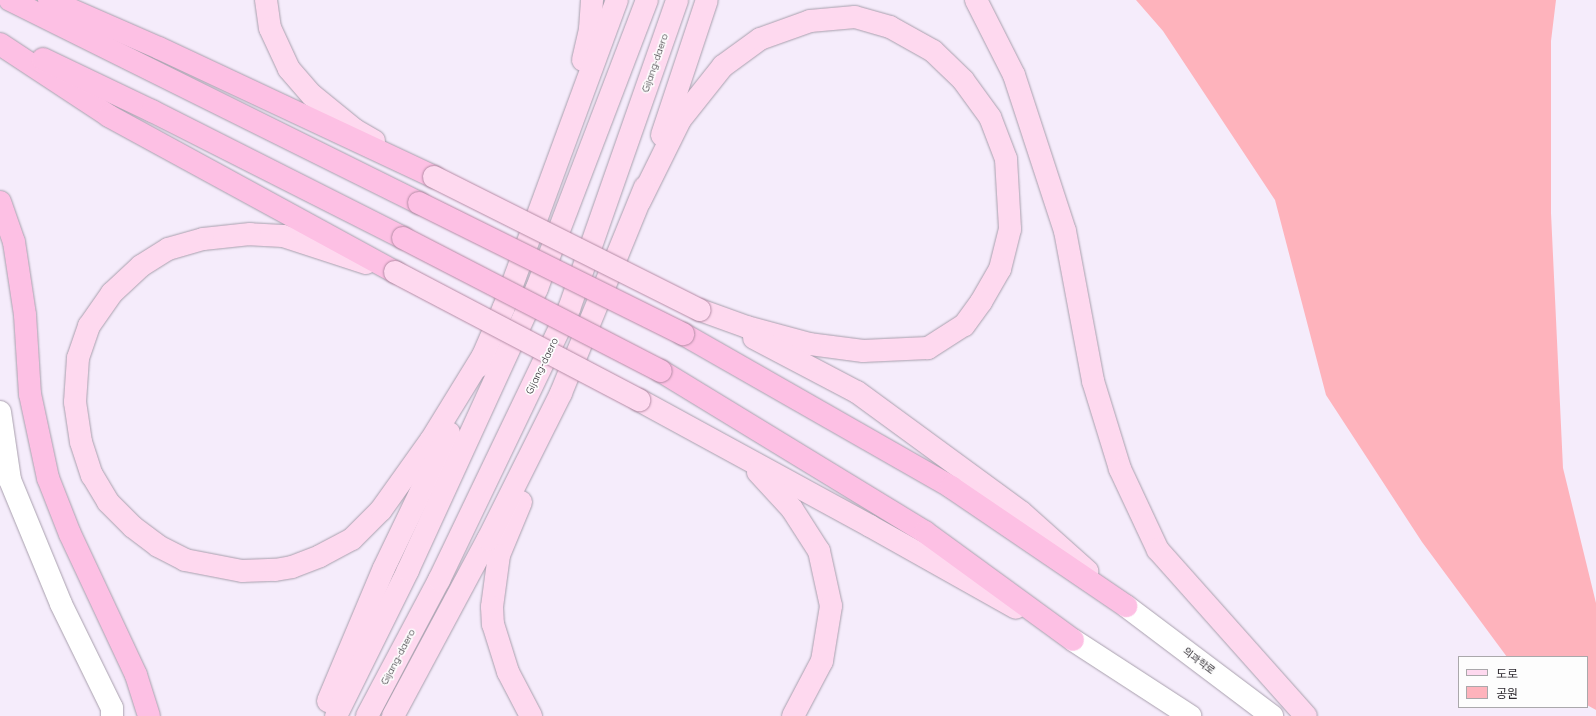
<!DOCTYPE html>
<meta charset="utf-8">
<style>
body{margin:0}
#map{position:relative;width:1596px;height:716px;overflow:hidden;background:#f5ecfb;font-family:Quicksand,"Noto Sans KR",sans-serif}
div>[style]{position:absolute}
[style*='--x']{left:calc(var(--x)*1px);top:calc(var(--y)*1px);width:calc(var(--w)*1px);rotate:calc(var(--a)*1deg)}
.green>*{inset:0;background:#feb3bc}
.roads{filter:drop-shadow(0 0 1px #a89fad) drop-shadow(0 0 1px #a89fad)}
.minor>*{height:22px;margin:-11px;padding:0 11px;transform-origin:11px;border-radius:11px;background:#fff}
.major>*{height:22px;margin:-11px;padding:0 11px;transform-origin:11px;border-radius:11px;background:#fed9ef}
.highway>*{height:22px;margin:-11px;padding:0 11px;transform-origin:11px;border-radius:11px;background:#fdc0e4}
.bridges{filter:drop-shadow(0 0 1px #b48ba5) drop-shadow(0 0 1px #b48ba5)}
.major-bridge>*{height:22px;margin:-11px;padding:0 11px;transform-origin:11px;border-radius:11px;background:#fed9ef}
.highway-bridge>*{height:22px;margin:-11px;padding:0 11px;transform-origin:11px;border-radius:11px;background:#fdc0e4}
span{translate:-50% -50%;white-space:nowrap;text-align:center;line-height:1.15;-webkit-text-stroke:3.5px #fdfdfd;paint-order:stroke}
.street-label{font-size:10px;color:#2d292f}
.legend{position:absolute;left:1458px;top:656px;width:130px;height:52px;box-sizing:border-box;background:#fdfdfd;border:1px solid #aaa8ab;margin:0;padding:5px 7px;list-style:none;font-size:12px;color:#2d292f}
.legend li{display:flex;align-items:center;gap:8px;height:20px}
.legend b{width:20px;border:1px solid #aaa8ab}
</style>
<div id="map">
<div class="green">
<div style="clip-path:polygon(1136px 0,1556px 0,1551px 41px,1551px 213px,1563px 468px,1596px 603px,1596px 710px,1587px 705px,1587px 657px,1507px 657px,1422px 542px,1326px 395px,1275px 200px,1163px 31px)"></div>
</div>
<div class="roads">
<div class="minor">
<div style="--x:0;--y:412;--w:69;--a:81.6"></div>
<div style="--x:10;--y:480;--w:134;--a:67.6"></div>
<div style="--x:61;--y:604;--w:116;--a:63.9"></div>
<div style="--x:112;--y:708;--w:8;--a:90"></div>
<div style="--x:1126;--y:606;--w:183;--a:37"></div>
<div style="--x:1073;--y:640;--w:140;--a:33"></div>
</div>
<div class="major">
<div style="--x:266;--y:0;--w:28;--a:82"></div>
<div style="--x:270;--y:28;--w:45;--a:65.1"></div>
<div style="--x:289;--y:69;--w:35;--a:49"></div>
<div style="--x:312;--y:95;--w:55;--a:39.1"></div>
<div style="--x:355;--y:130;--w:22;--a:30"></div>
<div style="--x:976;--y:0;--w:84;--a:63.1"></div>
<div style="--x:1014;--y:75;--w:164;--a:71.9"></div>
<div style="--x:1065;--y:231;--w:153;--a:79.4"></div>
<div style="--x:1093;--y:381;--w:92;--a:72.9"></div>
<div style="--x:1120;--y:469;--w:89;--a:64.9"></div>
<div style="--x:1158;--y:550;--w:222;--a:48.3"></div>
<div style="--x:583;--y:60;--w:32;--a:-77"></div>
<div style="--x:590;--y:29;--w:29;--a:-86"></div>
<div style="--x:662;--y:135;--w:142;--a:-71.6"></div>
<div style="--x:640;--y:201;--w:90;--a:-63.7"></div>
<div style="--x:680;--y:120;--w:69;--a:-51.5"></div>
<div style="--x:723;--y:66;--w:46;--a:-36.1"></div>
<div style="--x:760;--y:39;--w:53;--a:-19.8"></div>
<div style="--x:810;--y:21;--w:45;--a:-5.1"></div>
<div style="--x:855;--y:17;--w:36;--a:16"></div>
<div style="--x:890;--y:27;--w:49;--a:29.2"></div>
<div style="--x:933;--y:51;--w:42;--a:44"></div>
<div style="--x:963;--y:80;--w:46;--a:53.9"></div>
<div style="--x:990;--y:117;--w:45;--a:69.1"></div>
<div style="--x:1006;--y:159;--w:70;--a:86.7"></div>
<div style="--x:1010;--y:229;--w:41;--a:104"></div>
<div style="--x:1000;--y:269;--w:38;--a:120"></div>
<div style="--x:981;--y:302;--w:29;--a:126"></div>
<div style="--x:964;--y:325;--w:43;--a:147.4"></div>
<div style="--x:928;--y:348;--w:65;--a:177.4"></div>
<div style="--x:863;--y:351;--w:53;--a:-172.5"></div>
<div style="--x:810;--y:344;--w:65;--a:-164.9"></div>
<div style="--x:747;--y:327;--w:50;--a:-160.1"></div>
<div style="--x:366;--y:263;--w:87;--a:-162"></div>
<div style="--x:283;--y:236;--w:33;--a:-177"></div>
<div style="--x:250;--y:234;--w:47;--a:173.9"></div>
<div style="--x:203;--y:239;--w:36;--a:164"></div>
<div style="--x:168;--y:249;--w:32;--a:148"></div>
<div style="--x:141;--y:266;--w:40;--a:137"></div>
<div style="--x:112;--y:293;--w:40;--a:124.9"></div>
<div style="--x:89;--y:326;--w:34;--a:109"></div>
<div style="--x:78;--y:358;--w:44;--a:93.9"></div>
<div style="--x:75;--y:402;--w:40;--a:81.5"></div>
<div style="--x:81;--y:442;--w:35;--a:72"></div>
<div style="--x:92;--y:475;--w:31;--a:59"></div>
<div style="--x:108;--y:502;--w:35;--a:45"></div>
<div style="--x:133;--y:527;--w:31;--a:37"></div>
<div style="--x:158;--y:546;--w:30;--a:27"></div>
<div style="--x:185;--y:560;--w:58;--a:10.9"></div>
<div style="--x:242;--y:571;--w:33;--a:-2"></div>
<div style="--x:275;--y:570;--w:17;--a:-10"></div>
<div style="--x:292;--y:567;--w:30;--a:-21"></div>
<div style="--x:320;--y:556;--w:36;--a:-28"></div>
<div style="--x:352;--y:539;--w:41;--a:-45"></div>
<div style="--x:381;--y:510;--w:86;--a:-54.5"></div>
<div style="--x:431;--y:440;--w:101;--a:-58.4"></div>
<div style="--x:754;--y:338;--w:116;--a:27.7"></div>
<div style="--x:857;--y:392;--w:203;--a:36.2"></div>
<div style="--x:1021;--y:512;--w:89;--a:41.8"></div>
<div style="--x:478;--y:367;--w:65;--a:-66.6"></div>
<div style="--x:504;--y:307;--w:327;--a:-69.8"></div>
<div style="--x:639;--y:400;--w:263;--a:28.6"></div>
<div style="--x:870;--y:526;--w:167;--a:29.3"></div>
<div style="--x:758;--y:472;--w:50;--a:47.4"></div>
<div style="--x:792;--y:509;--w:50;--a:57.3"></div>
<div style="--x:819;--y:551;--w:56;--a:77.7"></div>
<div style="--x:831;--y:606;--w:56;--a:99.3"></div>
<div style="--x:822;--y:661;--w:62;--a:117.8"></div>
<div style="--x:521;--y:502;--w:57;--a:112.5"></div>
<div style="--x:499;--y:555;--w:52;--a:97.7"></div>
<div style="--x:492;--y:607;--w:17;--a:87"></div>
<div style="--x:493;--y:624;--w:50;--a:72.6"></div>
<div style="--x:508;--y:672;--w:50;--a:62.4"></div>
<div style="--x:328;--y:701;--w:144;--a:-67.2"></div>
<div style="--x:384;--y:568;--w:150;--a:-64.3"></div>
<div style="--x:336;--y:716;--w:163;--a:-63.7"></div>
<div style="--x:408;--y:570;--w:310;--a:-65.4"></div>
<div style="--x:537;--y:288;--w:308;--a:-69.1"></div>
<div style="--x:367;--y:716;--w:154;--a:-62.1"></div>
<div style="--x:439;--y:580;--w:301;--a:-64.4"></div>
<div style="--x:569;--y:309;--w:327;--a:-70.7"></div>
<div style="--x:393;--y:716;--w:201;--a:-61.8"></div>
<div style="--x:488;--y:539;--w:163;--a:-63.4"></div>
<div style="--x:561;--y:393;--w:222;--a:-67.8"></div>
</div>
<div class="highway">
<div style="--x:10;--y:0;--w:457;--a:26.4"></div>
<div style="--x:49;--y:0;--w:120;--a:23.6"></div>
<div style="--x:159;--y:48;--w:304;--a:25.1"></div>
<div style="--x:0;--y:44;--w:131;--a:33.4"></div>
<div style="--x:109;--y:116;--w:326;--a:28.6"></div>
<div style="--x:43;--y:59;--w:121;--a:25.5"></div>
<div style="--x:152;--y:111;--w:281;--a:26.8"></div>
<div style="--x:0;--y:202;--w:42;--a:70.7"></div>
<div style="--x:14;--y:242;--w:74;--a:81.4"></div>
<div style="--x:25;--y:315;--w:79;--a:86.4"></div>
<div style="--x:30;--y:394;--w:86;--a:77.9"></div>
<div style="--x:48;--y:478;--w:60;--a:68.6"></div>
<div style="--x:70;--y:534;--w:156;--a:64.9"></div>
<div style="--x:136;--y:675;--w:43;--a:72.4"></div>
<div style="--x:683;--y:334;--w:309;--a:29.7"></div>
<div style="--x:951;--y:487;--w:212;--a:34.2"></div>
<div style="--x:661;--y:371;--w:309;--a:31.4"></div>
<div style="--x:925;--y:532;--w:183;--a:36.1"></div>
</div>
</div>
<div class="bridges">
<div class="major-bridge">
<div style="--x:434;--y:177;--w:297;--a:26.6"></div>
<div style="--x:395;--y:272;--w:276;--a:27.7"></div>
</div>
<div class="highway-bridge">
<div style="--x:419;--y:203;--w:295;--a:26.4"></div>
<div style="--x:403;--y:238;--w:290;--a:27.3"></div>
</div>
</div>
<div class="street-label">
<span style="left:655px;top:63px;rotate:-71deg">Gijang-daero</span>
<span style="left:542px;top:366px;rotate:-64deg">Gijang-daero</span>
<span style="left:398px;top:657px;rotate:-62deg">Gijang-daero</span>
<span style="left:1199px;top:661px;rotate:37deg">의과학로</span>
</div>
<ul class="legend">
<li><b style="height:5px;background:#fed9ef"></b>도로</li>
<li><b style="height:11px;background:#feb3bc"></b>공원</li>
</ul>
</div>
